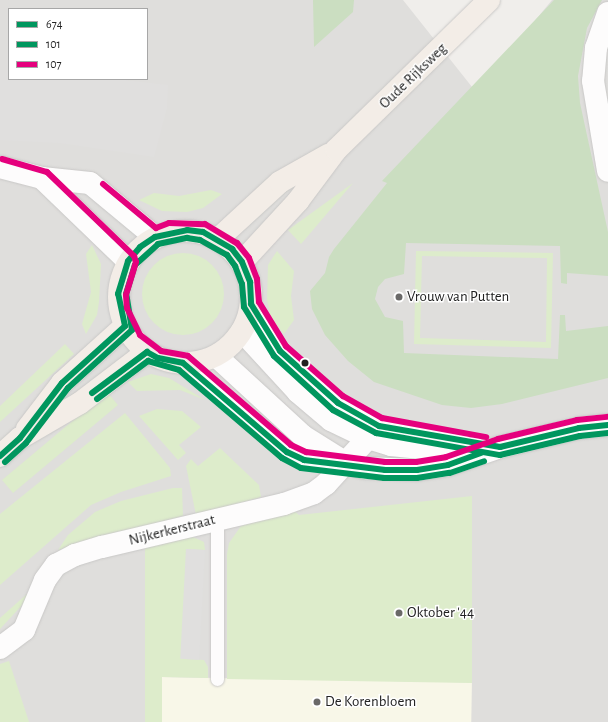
<!DOCTYPE html>
<style>
body{margin:0}
#map{position:relative;width:608px;height:722px;overflow:hidden;background:#f0eeeb;font-family:"Alegreya Sans",sans-serif}
div>[style]{position:absolute}
[style*='--x']{left:calc(var(--x)*1px);top:calc(var(--y)*1px);width:calc(var(--w)*1px);rotate:calc(var(--a)*1deg)}
.residential>*{inset:0;background:#dfdedc}
.education>*{inset:0;background:#f8f7e8;transform-origin:0 0}
.grass>*{inset:0;background:#ddeccb;transform-origin:0 0}
.round{border-radius:50%}
.forest>*{inset:0;background:#cbdec1}
.parking>*{inset:0;background:#e0dfde;transform-origin:0 0}
.roads{filter:drop-shadow(0 0 1px #c9c8c7) drop-shadow(0 0 1px #c9c8c7)}
.service>*{height:13px;margin:-6.5px;padding:0 6.5px;transform-origin:6.5px;border-radius:6.5px;background:#fdfcfc}
.minor>*{height:22px;margin:-11px;padding:0 11px;transform-origin:11px;border-radius:11px;background:#fdfcfc}
.tertiary>*{height:22px;margin:-11px;padding:0 11px;transform-origin:11px;border-radius:11px;background:#fdfcfc}
.primary>*{height:22px;margin:-11px;padding:0 11px;transform-origin:11px;border-radius:11px;background:#f3ede7}
.primary>.ring{margin:-11px;padding:0;box-sizing:content-box;background:none;border:22px solid #f3ede7;border-radius:50%}
.bus-1>*{height:6px;margin:-3px;padding:0 3px;transform-origin:3px;border-radius:3px;background:#00965e}
.bus-2>*{height:6px;margin:-3px;padding:0 3px;transform-origin:3px;border-radius:3px;background:#00965e}
.bus-3>*{height:6px;margin:-3px;padding:0 3px;transform-origin:3px;border-radius:3px;background:#e5007d}
.dots>*{width:11px;height:11px;translate:-50% -50%;box-sizing:border-box;border:2px solid #fff;border-radius:50%}
span{translate:-50% -50%;white-space:nowrap;text-align:center;line-height:1.15;-webkit-text-stroke:3px #fff;paint-order:stroke}
.street-label{font-size:15px;color:#222}
.poi-label{font-size:15px;color:#222}
.left{translate:0 -50%;text-align:left}
.legend{position:absolute;left:8px;top:8px;width:140px;height:72px;box-sizing:border-box;background:#fff;border:1px solid #a7a7a7;margin:0;padding:5px 7px;list-style:none;font-size:12px;color:#222}
.legend li{display:flex;align-items:center;gap:8px;height:20px}
.legend b{width:20px;border:1px solid #a7a7a7}
</style>
<div id="map">
<div class="residential">
<div style="clip-path:polygon(evenodd,0 0,403px 0,476px 92px,552px 0,608px 0,608px 722px,0 722px,0 0,9px 9px,147px 9px,147px 79px,9px 79px,9px 9px)"></div>
</div>
<div class="education">
<div style="left:162px;top:677px;width:310px;height:45px;rotate:1deg"></div>
</div>
<div class="grass">
<div style="clip-path:polygon(353px 183px,301px 244px,288px 230px)"></div>
<div style="clip-path:polygon(211px 190px,222px 194px,203px 208px,187px 212px,162px 211px,139px 200px,154px 193px,179px 196px)"></div>
<div style="clip-path:polygon(92px 245px,101px 264px,99px 302px,97px 315px,86px 334px,82px 324px,91px 292px,86px 254px)"></div>
<div style="clip-path:polygon(277px 251px,294px 271px,291px 296px,294px 320px,284px 334px,271px 318px,267px 300px,268px 265px)"></div>
<div style="clip-path:polygon(evenodd,416px 251px,553px 253px,551px 348px,414px 344px,416px 251px,422px 256px,547px 258px,546px 342px,420px 338px,422px 256px)"></div>
<div class="round" style="left:142px;top:253px;width:82px;height:82px"></div>
<div style="clip-path:polygon(65px 344px,74px 354px,0 422px,0 406px)"></div>
<div style="clip-path:polygon(151px 374px,169px 378px,205px 400px,180px 390px,137px 391px,128px 382px)"></div>
<div style="left:107px;top:392px;width:17px;height:137px;rotate:50deg"></div>
<div style="clip-path:polygon(157px 409px,182px 411px,201px 427px,179px 445px,186px 453px,178px 460px,139px 416px)"></div>
<div style="clip-path:polygon(125px 413px,170px 468px,171px 476px,121px 492px,91px 505px,0 585px,0 514px)"></div>
<div style="clip-path:polygon(220px 448px,259px 485px,261px 497px,196px 515px,186px 466px,191px 459px,198px 466px)"></div>
<div style="clip-path:polygon(173px 488px,182px 488px,183px 516px,58px 550px,68px 535px,95px 512px,121px 501px)"></div>
<div style="clip-path:polygon(472px 496px,472px 683px,227px 679px,227px 554px,229px 543px,241px 526px,293px 510px,299px 515px)"></div>
<div style="clip-path:polygon(193px 537px,204px 542px,205px 550px,186px 549px,185px 659px,204px 660px,208px 667px,208px 678px,162px 677px,162px 722px,145px 722px,145px 545px)"></div>
<div style="clip-path:polygon(28px 593px,25px 602px,0 629px,0 618px)"></div>
<div style="clip-path:polygon(9px 661px,29px 722px,0 722px,0 664px)"></div>
</div>
<div class="forest">
<div style="clip-path:polygon(313px 0,354px 0,353px 12px,314px 47px)"></div>
<div style="clip-path:polygon(554px 0,602px 0,587px 28px,578px 76px,580px 103px,608px 232px,608px 276px,567px 273px,567px 284px,561px 283px,560px 246px,406px 243px,404px 274px,385px 279px,378px 287px,375px 299px,385px 317px,403px 321px,404px 353px,558px 359px,560px 315px,565px 315px,566px 331px,608px 326px,608px 378px,502px 404px,471px 408px,442px 405px,374px 382px,348px 361px,325px 335px,312px 309px,310px 291px,325px 273px,329px 257px,334px 249px,387px 183px,382px 181px)"></div>
</div>
<div class="parking">
<div style="clip-path:polygon(0 70px,9px 70px,9px 79px,115px 79px,168px 85px,167px 108px,154px 157px,60px 143px,0 140px)"></div>
<div style="left:186px;top:549px;width:19px;height:110px;rotate:3deg"></div>
</div>
<div class="roads">
<div class="service">
<div style="--x:251;--y:304;--w:55;--a:58.3"></div>
<div style="--x:280;--y:351;--w:78;--a:41.9"></div>
<div style="--x:338;--y:403;--w:47;--a:29.3"></div>
<div style="--x:379;--y:426;--w:86;--a:10"></div>
<div style="--x:183;--y:363;--w:137;--a:40.6"></div>
<div style="--x:287;--y:452;--w:19;--a:25"></div>
<div style="--x:304;--y:460;--w:36;--a:3"></div>
<div style="--x:217;--y:519;--w:160;--a:90"></div>
</div>
<div class="minor">
<div style="--x:608;--y:13;--w:37;--a:109"></div>
<div style="--x:596;--y:48;--w:33;--a:95"></div>
<div style="--x:593;--y:81;--w:91;--a:80.5"></div>
<div style="--x:0;--y:648;--w:30;--a:-37"></div>
<div style="--x:24;--y:630;--w:54;--a:-67.2"></div>
<div style="--x:45;--y:580;--w:19;--a:-54"></div>
<div style="--x:56;--y:565;--w:21;--a:-28"></div>
<div style="--x:75;--y:555;--w:28;--a:-17"></div>
<div style="--x:102;--y:547;--w:187;--a:-13.3"></div>
<div style="--x:284;--y:504;--w:32;--a:-20"></div>
<div style="--x:314;--y:493;--w:15;--a:-37"></div>
<div style="--x:326;--y:484;--w:62;--a:-47.6"></div>
</div>
<div class="tertiary">
<div style="--x:0;--y:167;--w:43;--a:14.7"></div>
<div style="--x:42;--y:178;--w:48;--a:5.9"></div>
<div style="--x:90;--y:183;--w:85;--a:39.7"></div>
<div style="--x:42;--y:178;--w:120;--a:44"></div>
<div style="--x:242;--y:331;--w:83;--a:47.4"></div>
<div style="--x:298;--y:392;--w:43;--a:40.3"></div>
<div style="--x:331;--y:420;--w:41;--a:25.9"></div>
<div style="--x:368;--y:438;--w:24;--a:17"></div>
<div style="--x:391;--y:445;--w:50;--a:5.7"></div>
<div style="--x:441;--y:450;--w:34;--a:-3"></div>
<div style="--x:216;--y:356;--w:118;--a:42.6"></div>
<div style="--x:303;--y:436;--w:51;--a:32.1"></div>
<div style="--x:346;--y:463;--w:20;--a:15"></div>
<div style="--x:365;--y:468;--w:52;--a:2.2"></div>
<div style="--x:417;--y:470;--w:31;--a:-9"></div>
<div style="--x:448;--y:465;--w:55;--a:-19.1"></div>
<div style="--x:500;--y:447;--w:81;--a:-13.5"></div>
<div style="--x:579;--y:428;--w:29;--a:-6"></div>
</div>
<div class="primary">
<div class="ring" style="left:119px;top:231px;width:110px;height:110px"></div>
<div style="--x:218;--y:239;--w:84;--a:-42.6"></div>
<div style="--x:280;--y:182;--w:55;--a:-29.4"></div>
<div style="--x:242;--y:262;--w:83;--a:-47.4"></div>
<div style="--x:298;--y:201;--w:64;--a:-53.3"></div>
<div style="--x:336;--y:150;--w:214;--a:-44.4"></div>
<div style="--x:27;--y:429;--w:58;--a:-52.7"></div>
<div style="--x:62;--y:383;--w:85;--a:-42.1"></div>
<div style="--x:0;--y:456;--w:27;--a:-42"></div>
<div style="--x:20;--y:438;--w:69;--a:-30.3"></div>
<div style="--x:80;--y:403;--w:84;--a:-37.3"></div>
</div>
</div>
<div class="bus-1">
<div style="--x:92;--y:393;--w:69;--a:-36.7"></div>
<div style="--x:147;--y:352;--w:13;--a:29"></div>
<div style="--x:158;--y:358;--w:25;--a:11"></div>
<div style="--x:183;--y:363;--w:137;--a:40.6"></div>
<div style="--x:287;--y:452;--w:19;--a:25"></div>
<div style="--x:304;--y:460;--w:82;--a:7"></div>
<div style="--x:385;--y:470;--w:32;--a:0"></div>
<div style="--x:417;--y:470;--w:31;--a:-9"></div>
<div style="--x:448;--y:465;--w:35;--a:-20"></div>
<div style="--x:0;--y:456;--w:27;--a:-42"></div>
<div style="--x:20;--y:438;--w:69;--a:-52.6"></div>
<div style="--x:62;--y:383;--w:85;--a:-42.1"></div>
<div style="--x:125;--y:326;--w:33;--a:-102"></div>
<div style="--x:118;--y:294;--w:34;--a:-73"></div>
<div style="--x:128;--y:261;--w:18;--a:-49"></div>
<div style="--x:140;--y:247;--w:18;--a:-34"></div>
<div style="--x:155;--y:237;--w:33;--a:-12"></div>
<div style="--x:187;--y:230;--w:16;--a:7"></div>
<div style="--x:203;--y:232;--w:34;--a:30"></div>
<div style="--x:232;--y:249;--w:16;--a:52"></div>
<div style="--x:242;--y:262;--w:22;--a:68"></div>
<div style="--x:250;--y:282;--w:22;--a:87"></div>
<div style="--x:251;--y:304;--w:55;--a:58.3"></div>
<div style="--x:280;--y:351;--w:78;--a:41.9"></div>
<div style="--x:338;--y:403;--w:47;--a:29.3"></div>
<div style="--x:379;--y:426;--w:123;--a:9.8"></div>
<div style="--x:500;--y:447;--w:81;--a:-13.5"></div>
<div style="--x:579;--y:428;--w:29;--a:-6"></div>
</div>
<div class="bus-2">
<div style="--x:97;--y:399;--w:64;--a:-36.7"></div>
<div style="--x:148;--y:361;--w:32;--a:16"></div>
<div style="--x:179;--y:370;--w:135;--a:40.5"></div>
<div style="--x:282;--y:458;--w:21;--a:28"></div>
<div style="--x:301;--y:468;--w:84;--a:6.9"></div>
<div style="--x:384;--y:478;--w:33;--a:0"></div>
<div style="--x:417;--y:478;--w:33;--a:-9"></div>
<div style="--x:450;--y:473;--w:36;--a:-19"></div>
<div style="--x:5;--y:462;--w:28;--a:-42"></div>
<div style="--x:26;--y:443;--w:69;--a:-52.6"></div>
<div style="--x:68;--y:388;--w:86;--a:-42.2"></div>
<div style="--x:132;--y:330;--w:36;--a:-99"></div>
<div style="--x:126;--y:294;--w:30;--a:-73"></div>
<div style="--x:135;--y:265;--w:31;--a:-42"></div>
<div style="--x:158;--y:244;--w:30;--a:-12"></div>
<div style="--x:187;--y:238;--w:13;--a:9"></div>
<div style="--x:200;--y:240;--w:31;--a:29"></div>
<div style="--x:227;--y:255;--w:14;--a:54"></div>
<div style="--x:235;--y:266;--w:19;--a:69"></div>
<div style="--x:242;--y:284;--w:23;--a:85"></div>
<div style="--x:244;--y:307;--w:57;--a:58.5"></div>
<div style="--x:274;--y:356;--w:80;--a:42.5"></div>
<div style="--x:333;--y:410;--w:49;--a:28.1"></div>
<div style="--x:376;--y:433;--w:126;--a:10.1"></div>
<div style="--x:500;--y:455;--w:82;--a:-13.4"></div>
<div style="--x:580;--y:436;--w:28;--a:-6"></div>
</div>
<div class="bus-3">
<div style="--x:2;--y:159;--w:47;--a:16.1"></div>
<div style="--x:47;--y:172;--w:121;--a:44"></div>
<div style="--x:134;--y:256;--w:6;--a:72"></div>
<div style="--x:136;--y:262;--w:34;--a:107"></div>
<div style="--x:126;--y:295;--w:13;--a:86"></div>
<div style="--x:127;--y:308;--w:30;--a:64"></div>
<div style="--x:140;--y:335;--w:26;--a:37"></div>
<div style="--x:161;--y:351;--w:27;--a:10"></div>
<div style="--x:188;--y:356;--w:136;--a:40.8"></div>
<div style="--x:291;--y:445;--w:17;--a:25"></div>
<div style="--x:306;--y:452;--w:80;--a:7.2"></div>
<div style="--x:385;--y:462;--w:31;--a:0"></div>
<div style="--x:416;--y:462;--w:30;--a:-9"></div>
<div style="--x:446;--y:457;--w:55;--a:-19.1"></div>
<div style="--x:498;--y:439;--w:81;--a:-13.5"></div>
<div style="--x:577;--y:420;--w:30;--a:-6"></div>
<div style="--x:103;--y:184;--w:69;--a:39.7"></div>
<div style="--x:156;--y:228;--w:14;--a:-21"></div>
<div style="--x:169;--y:223;--w:36;--a:2"></div>
<div style="--x:205;--y:224;--w:37;--a:31"></div>
<div style="--x:237;--y:243;--w:19;--a:51"></div>
<div style="--x:249;--y:258;--w:22;--a:69"></div>
<div style="--x:257;--y:279;--w:23;--a:85"></div>
<div style="--x:259;--y:302;--w:52;--a:58.5"></div>
<div style="--x:286;--y:346;--w:76;--a:41.3"></div>
<div style="--x:343;--y:396;--w:45;--a:29.4"></div>
<div style="--x:382;--y:418;--w:106;--a:10.4"></div>
</div>
<div class="dots">
<div style="left:399px;top:297px;background:#6a6968"></div>
<div style="left:305px;top:363px;background:#222"></div>
<div style="left:399px;top:613px;background:#6a6968"></div>
<div style="left:317px;top:702px;background:#6a6968"></div>
</div>
<div class="street-label">
<span style="left:413px;top:76px;rotate:-44deg">Oude Rijksweg</span>
<span style="left:172px;top:530px;rotate:-14deg">Nijkerkerstraat</span>
</div>
<div class="poi-label">
<span class="left" style="left:407px;top:297px">Vrouw van Putten</span>
<span class="left" style="left:407px;top:613px">Oktober '44</span>
<span class="left" style="left:325px;top:702px">De Korenbloem</span>
</div>
<ul class="legend">
<li><b style="height:5px;background:#00965e"></b>674</li>
<li><b style="height:5px;background:#00965e"></b>101</li>
<li><b style="height:5px;background:#e5007d"></b>107</li>
</ul>
</div>
